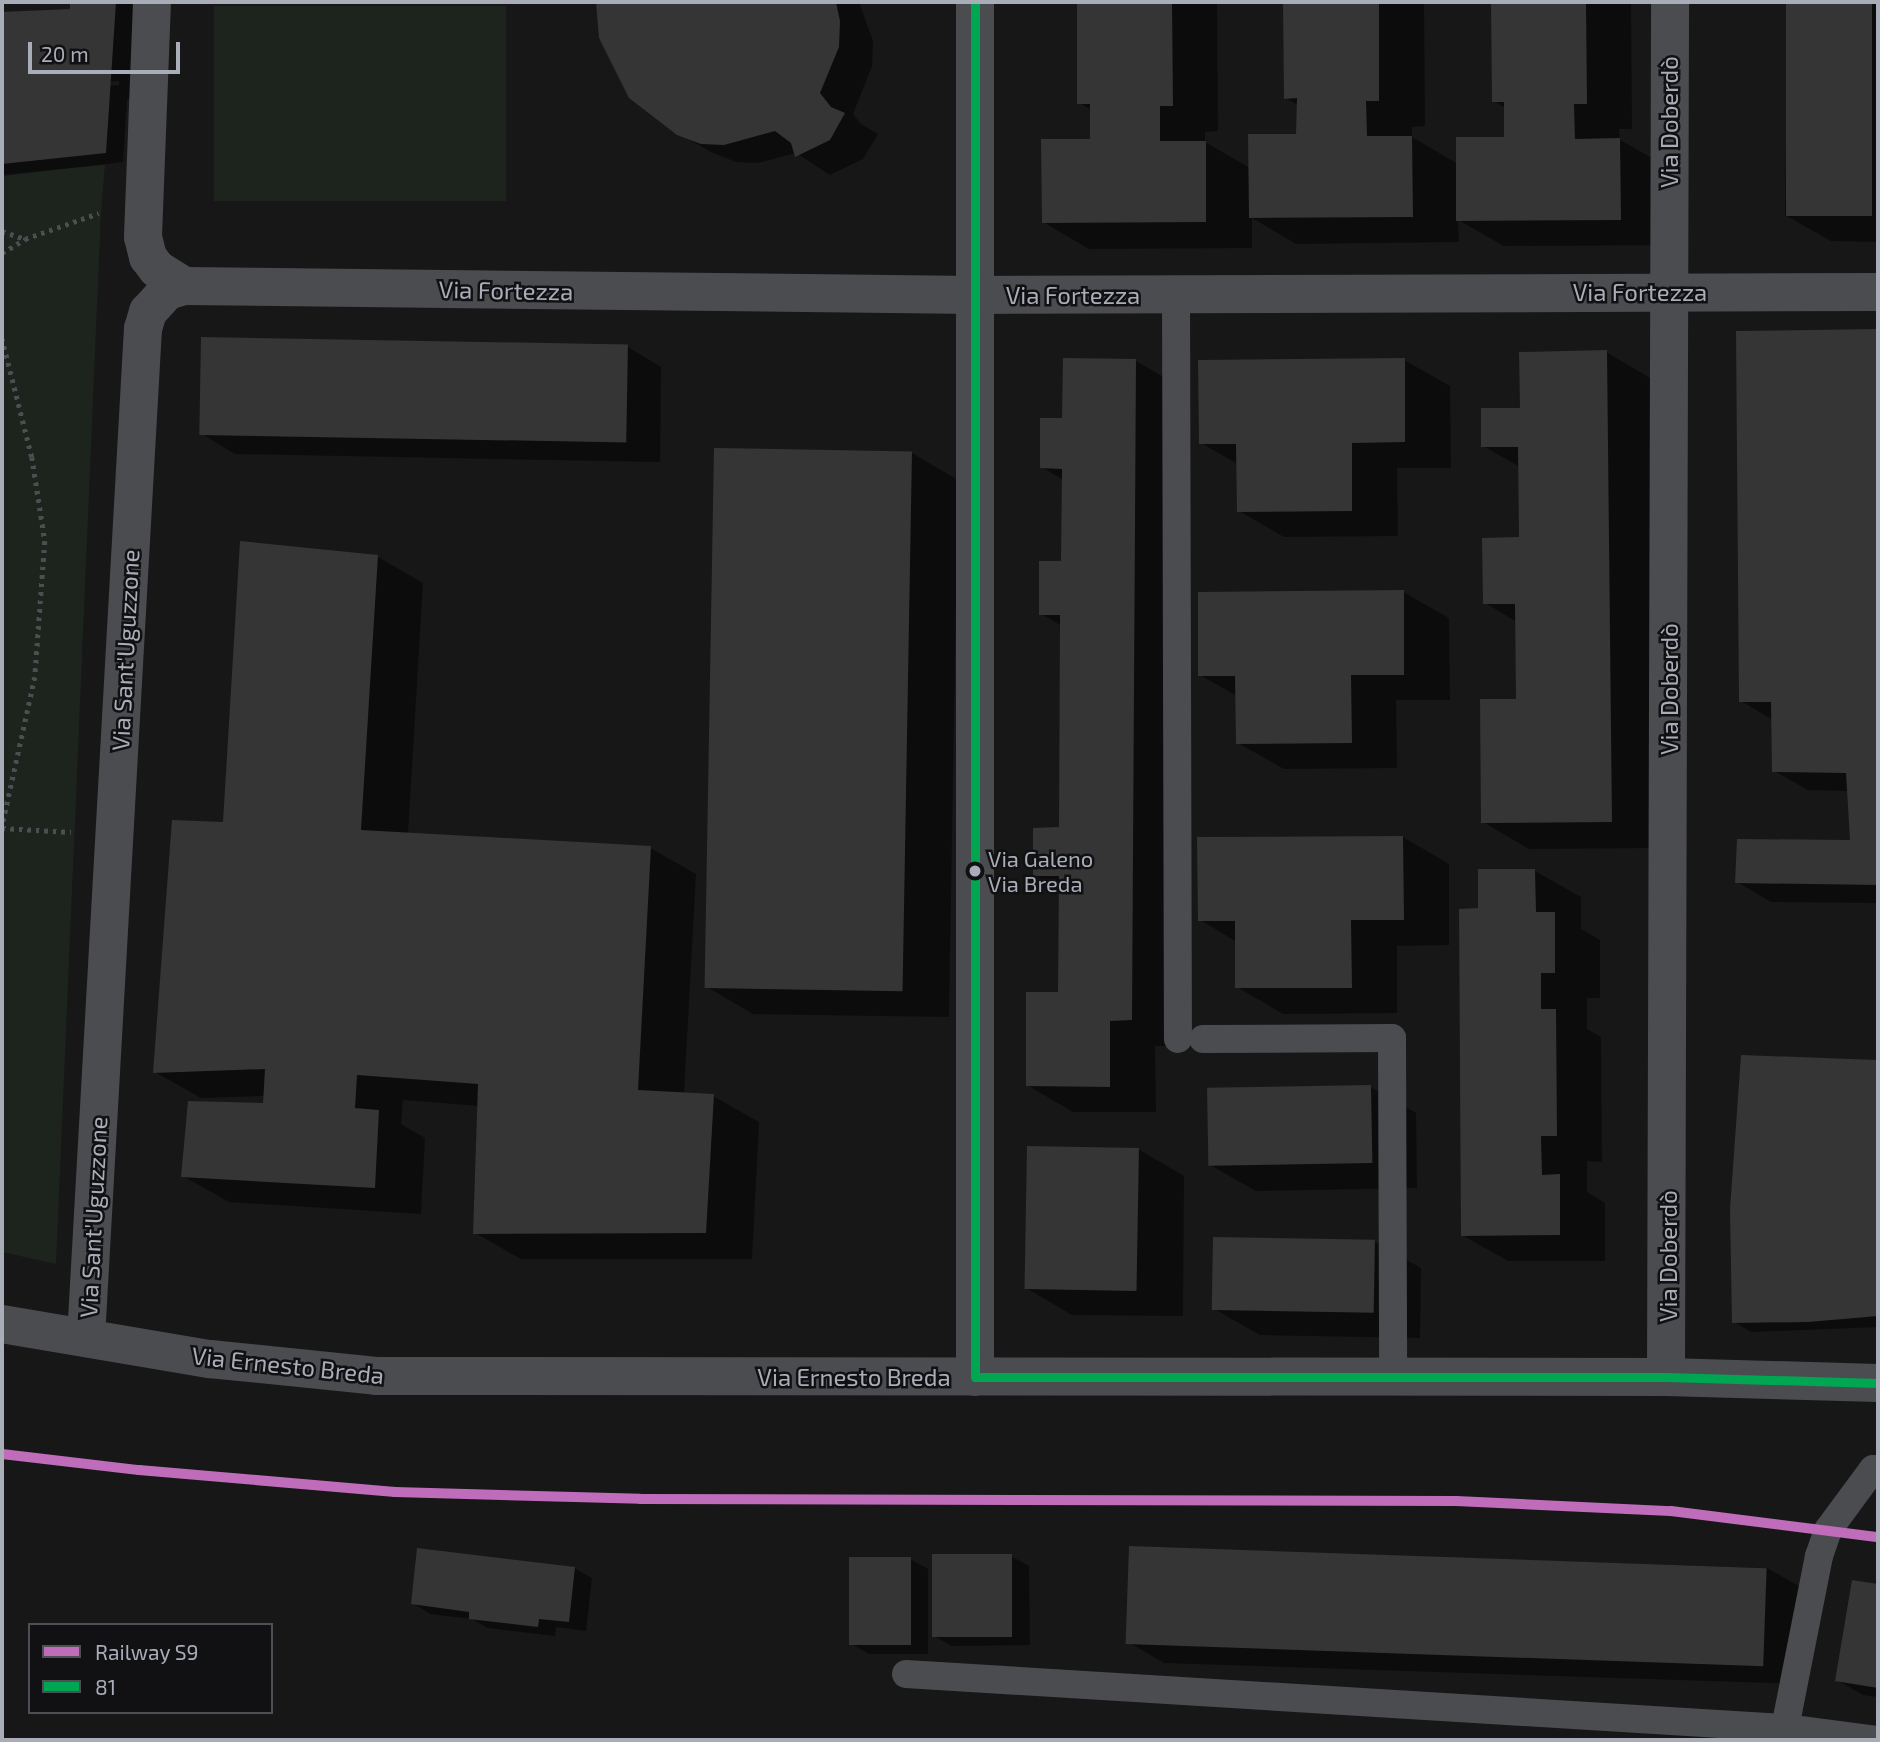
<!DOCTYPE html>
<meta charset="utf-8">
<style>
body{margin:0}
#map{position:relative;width:1880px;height:1742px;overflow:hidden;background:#171717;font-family:"Exo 2",sans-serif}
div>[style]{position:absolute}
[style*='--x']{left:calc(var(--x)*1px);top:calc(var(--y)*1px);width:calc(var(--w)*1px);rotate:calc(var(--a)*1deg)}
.green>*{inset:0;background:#1d241e;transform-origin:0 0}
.shadow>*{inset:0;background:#0007}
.building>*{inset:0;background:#353536;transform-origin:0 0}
.path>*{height:4.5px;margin-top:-2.25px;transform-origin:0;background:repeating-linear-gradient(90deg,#4d4e52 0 3.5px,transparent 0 8.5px)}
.service>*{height:28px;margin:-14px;padding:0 14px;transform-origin:14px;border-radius:14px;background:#4b4c50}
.minor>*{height:38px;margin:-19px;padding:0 19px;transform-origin:19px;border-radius:19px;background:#4b4c50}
.bus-1>*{height:9px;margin:-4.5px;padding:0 4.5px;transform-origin:4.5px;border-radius:4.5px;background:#00a651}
.rail-1>*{height:10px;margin:-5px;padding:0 5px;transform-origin:5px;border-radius:5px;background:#bf6dba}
.dots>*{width:19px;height:19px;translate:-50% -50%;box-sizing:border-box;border:4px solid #111113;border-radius:50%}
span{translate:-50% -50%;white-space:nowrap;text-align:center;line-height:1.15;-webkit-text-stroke:5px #111113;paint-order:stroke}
.bus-label{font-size:22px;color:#a8adb8}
.left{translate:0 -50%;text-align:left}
.street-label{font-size:24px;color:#a8adb8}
.frame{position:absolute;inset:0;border:4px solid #a8adb8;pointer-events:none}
.legend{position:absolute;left:28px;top:1623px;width:245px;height:91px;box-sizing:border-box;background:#111113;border:2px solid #4d4f55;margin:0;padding:9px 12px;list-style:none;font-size:21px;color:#a8adb8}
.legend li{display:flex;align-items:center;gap:14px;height:35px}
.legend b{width:35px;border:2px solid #4d4f55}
.scale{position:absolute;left:28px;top:42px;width:152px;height:32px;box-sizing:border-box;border:4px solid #a8adb8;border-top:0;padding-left:9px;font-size:21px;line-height:24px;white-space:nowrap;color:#a8adb8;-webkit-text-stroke:5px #111113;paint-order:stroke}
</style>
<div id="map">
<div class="green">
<div style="left:506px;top:6px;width:195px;height:292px;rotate:90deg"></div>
<div style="clip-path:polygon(105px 165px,101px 212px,56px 1264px,2px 1252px,2px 174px)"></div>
</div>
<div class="shadow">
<div style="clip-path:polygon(72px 2px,142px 2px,136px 98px,127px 99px,123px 162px,2px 176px,2px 94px,119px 85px,119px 81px,2px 91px,2px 14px,72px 10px)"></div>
<div style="clip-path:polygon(598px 2px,859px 2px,873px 41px,872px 66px,853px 114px,861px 124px,878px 134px,863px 159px,830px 175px,796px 153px,758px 163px,736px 162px,713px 153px,678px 133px,597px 7px)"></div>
<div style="clip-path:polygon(1079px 2px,1217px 2px,1218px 131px,1205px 132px,1205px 142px,1250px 168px,1298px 136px,1298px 105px,1285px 98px,1285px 2px,1424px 2px,1425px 126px,1412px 127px,1412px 137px,1458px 164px,1506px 138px,1506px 108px,1493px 101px,1493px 2px,1631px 2px,1632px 129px,1619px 129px,1620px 140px,1666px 166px,1667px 245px,1504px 246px,1458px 220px,1459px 242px,1296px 244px,1252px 218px,1252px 248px,1089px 249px,1043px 222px,1092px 141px,1092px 110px,1079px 103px)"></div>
<div style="clip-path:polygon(1788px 2px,1878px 2px,1878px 242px,1831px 241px,1785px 215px)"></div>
<div style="clip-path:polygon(1878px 331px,1878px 903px,1771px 902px,1737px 882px,1852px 842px,1849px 791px,1808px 790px,1774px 771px,1773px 720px,1741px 701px,1852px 332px)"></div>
<div style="clip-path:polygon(628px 347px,661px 367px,660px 462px,235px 454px,202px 434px)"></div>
<div style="clip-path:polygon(1606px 352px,1652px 379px,1657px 848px,1529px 849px,1483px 822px,1518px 701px,1517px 622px,1485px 603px,1520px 539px,1520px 467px,1483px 446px,1521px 410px)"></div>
<div style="clip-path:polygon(1404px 360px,1450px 386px,1451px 468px,1397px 468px,1398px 536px,1284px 537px,1239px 511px,1238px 464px,1201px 443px)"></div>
<div style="clip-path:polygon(1136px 361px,1181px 387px,1177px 1046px,1155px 1046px,1156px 1112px,1073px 1112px,1027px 1085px,1060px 993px,1060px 890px,1034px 875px,1061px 829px,1062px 626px,1041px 614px,1063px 563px,1063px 480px,1042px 467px,1063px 420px)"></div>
<div style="clip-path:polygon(912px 453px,958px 480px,949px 1017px,753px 1014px,707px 987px)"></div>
<div style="clip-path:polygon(378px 557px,423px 583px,408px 834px,650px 848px,696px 874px,684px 1094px,713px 1096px,759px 1122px,752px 1259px,521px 1259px,475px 1233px,479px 1106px,403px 1100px,401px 1124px,425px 1138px,421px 1214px,229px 1202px,183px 1176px,265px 1105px,265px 1096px,201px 1098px,155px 1072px,225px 824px)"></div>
<div style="clip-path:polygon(1403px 592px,1449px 618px,1450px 700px,1396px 700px,1397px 768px,1284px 769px,1238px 743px,1237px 696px,1200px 675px)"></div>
<div style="clip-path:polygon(1403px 837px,1449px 864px,1449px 945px,1397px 946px,1397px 1013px,1283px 1014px,1237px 987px,1237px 942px,1200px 920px)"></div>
<div style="clip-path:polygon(1535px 871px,1581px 897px,1581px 929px,1600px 940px,1600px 998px,1587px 998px,1587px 1029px,1601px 1037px,1602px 1162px,1587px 1161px,1587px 1192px,1605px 1203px,1605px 1261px,1508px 1261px,1462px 1235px,1480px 910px)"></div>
<div style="clip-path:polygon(1825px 1059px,1878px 1062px,1878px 1327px,1751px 1332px,1734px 1322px)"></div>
<div style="clip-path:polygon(1370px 1087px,1416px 1113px,1417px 1188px,1256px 1191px,1210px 1165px)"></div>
<div style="clip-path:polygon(1138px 1149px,1184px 1176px,1183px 1316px,1072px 1315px,1026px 1288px)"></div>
<div style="clip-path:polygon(1375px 1242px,1421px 1268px,1420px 1338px,1260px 1335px,1214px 1309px)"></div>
<div style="clip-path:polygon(1131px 1548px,1767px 1568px,1801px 1587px,1799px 1684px,1164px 1663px,1130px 1643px)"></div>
<div style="clip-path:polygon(1011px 1556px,1029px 1566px,1030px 1645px,952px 1646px,934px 1636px)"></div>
<div style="clip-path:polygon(910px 1559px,928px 1569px,928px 1654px,869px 1654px,852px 1644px)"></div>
<div style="clip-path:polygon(574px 1568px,592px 1578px,586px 1631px,556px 1627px,555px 1636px,488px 1628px,472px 1619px,430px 1614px,413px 1603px)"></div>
<div style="clip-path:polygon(1853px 1582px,1878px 1586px,1878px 1697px,1863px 1695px,1837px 1680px)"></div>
</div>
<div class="building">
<div style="clip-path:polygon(70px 2px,116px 2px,106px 153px,2px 164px,2px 12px,70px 9px)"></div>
<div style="clip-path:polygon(596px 2px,836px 2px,840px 21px,839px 47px,820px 93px,831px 107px,845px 113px,830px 140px,795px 157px,791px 143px,775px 131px,724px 145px,701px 144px,677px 135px,629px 98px,599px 38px)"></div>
<div style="clip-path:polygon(1077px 2px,1172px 2px,1173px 106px,1160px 106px,1160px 141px,1206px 141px,1206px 222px,1042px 223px,1041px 139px,1090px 139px,1090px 104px,1077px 104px)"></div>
<div style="clip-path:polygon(1283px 2px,1379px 2px,1379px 101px,1366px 101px,1367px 136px,1412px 136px,1413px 217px,1249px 218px,1248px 134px,1296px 134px,1297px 98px,1284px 99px)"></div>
<div style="clip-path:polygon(1491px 2px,1586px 2px,1587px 104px,1574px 104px,1575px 139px,1620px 138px,1621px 220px,1456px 221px,1456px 137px,1504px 137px,1504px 102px,1492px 102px)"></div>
<div style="left:1786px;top:2px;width:86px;height:214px"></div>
<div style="clip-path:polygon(1878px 329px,1878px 885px,1735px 883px,1737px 839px,1850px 840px,1846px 773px,1772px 772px,1771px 702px,1739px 702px,1736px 331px)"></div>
<div style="left:201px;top:337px;width:427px;height:98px;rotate:1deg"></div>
<div style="clip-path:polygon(1607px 350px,1612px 822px,1481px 823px,1480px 699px,1516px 699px,1515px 604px,1483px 604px,1482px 538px,1519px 537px,1518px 447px,1481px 447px,1481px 408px,1520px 408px,1519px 352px)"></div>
<div style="clip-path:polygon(1063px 358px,1136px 359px,1132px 1020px,1110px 1021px,1110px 1087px,1026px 1086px,1026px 992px,1058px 992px,1059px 876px,1033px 876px,1033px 828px,1059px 827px,1060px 615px,1039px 615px,1039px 561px,1061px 561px,1062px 469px,1040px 468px,1040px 418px,1062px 418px)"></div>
<div style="clip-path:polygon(1405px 358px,1405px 442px,1352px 443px,1352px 511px,1237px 512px,1236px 444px,1199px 444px,1198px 360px)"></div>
<div style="left:714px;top:448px;width:198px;height:540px;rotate:1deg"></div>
<div style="clip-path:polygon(240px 541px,378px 555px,361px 830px,651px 846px,638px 1090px,714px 1094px,706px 1233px,473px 1234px,478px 1084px,357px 1075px,355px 1108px,379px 1110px,375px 1188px,181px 1177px,188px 1101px,263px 1103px,265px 1069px,153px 1073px,172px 820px,223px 822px)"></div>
<div style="clip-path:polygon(1404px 590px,1404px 675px,1351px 675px,1352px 743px,1236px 744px,1235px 676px,1198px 676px,1198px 592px)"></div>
<div style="clip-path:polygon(1403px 836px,1404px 920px,1351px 920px,1352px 988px,1235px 988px,1235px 921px,1198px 921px,1197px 837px)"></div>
<div style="clip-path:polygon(1478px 869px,1535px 869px,1536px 912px,1555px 912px,1555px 973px,1541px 973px,1541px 1009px,1556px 1009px,1557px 1136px,1541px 1136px,1542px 1175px,1560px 1174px,1560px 1235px,1461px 1236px,1459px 909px,1478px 908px)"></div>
<div style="clip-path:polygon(1741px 1055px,1878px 1060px,1878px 1316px,1808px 1322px,1732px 1323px,1730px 1209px)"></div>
<div style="left:1371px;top:1085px;width:78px;height:164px;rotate:89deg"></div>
<div style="left:1027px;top:1146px;width:112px;height:143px;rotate:1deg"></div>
<div style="left:1213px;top:1237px;width:162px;height:73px;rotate:1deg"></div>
<div style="left:1129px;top:1546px;width:638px;height:98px;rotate:2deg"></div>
<div style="clip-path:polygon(417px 1548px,575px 1567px,569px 1622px,539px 1619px,538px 1627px,469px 1619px,469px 1612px,411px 1604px)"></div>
<div style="left:932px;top:1554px;width:80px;height:83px"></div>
<div style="left:849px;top:1557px;width:62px;height:88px"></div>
<div style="clip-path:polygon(1852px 1580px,1878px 1584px,1878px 1688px,1835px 1681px)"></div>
</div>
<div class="path">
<div style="--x:2;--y:231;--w:24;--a:19"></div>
<div style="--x:25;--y:239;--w:78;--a:-19.4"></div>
<div style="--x:2;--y:253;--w:27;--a:-31"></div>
<div style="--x:2;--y:338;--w:123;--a:75.9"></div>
<div style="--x:32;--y:457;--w:85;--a:81.2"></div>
<div style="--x:45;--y:541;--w:136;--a:94.2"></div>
<div style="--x:35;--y:677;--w:154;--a:102.4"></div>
<div style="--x:2;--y:828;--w:69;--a:3.3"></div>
</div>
<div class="service">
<div style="--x:1176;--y:294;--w:745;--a:89.85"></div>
<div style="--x:1203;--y:1039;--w:189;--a:-0.3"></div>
<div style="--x:1392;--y:1038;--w:339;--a:89.8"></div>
<div style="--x:1878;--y:1470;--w:5;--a:-169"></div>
<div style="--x:1873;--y:1469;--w:76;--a:126.4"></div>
<div style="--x:1828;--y:1530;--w:28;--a:109"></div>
<div style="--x:1819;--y:1556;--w:175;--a:101.2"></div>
<div style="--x:1785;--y:1728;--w:94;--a:7.4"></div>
<div style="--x:906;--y:1674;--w:881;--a:3.52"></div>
</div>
<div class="minor">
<div style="--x:152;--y:2;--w:235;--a:92.2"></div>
<div style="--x:143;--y:237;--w:21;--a:76"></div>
<div style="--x:148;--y:257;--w:15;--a:53"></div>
<div style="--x:157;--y:269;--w:32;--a:32"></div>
<div style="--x:975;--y:2;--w:1375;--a:90"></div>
<div style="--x:2;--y:1324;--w:211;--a:9.6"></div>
<div style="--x:210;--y:1359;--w:167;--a:5.8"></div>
<div style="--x:376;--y:1376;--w:1290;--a:0.04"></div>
<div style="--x:1666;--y:1377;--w:212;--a:1.6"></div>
<div style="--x:86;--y:1338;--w:1011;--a:-86.77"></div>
<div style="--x:143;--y:329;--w:18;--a:-74"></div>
<div style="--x:148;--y:312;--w:28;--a:-48"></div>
<div style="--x:167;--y:291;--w:18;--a:-16"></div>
<div style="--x:184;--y:286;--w:791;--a:0.65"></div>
<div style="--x:975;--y:295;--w:903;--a:-0.19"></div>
<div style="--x:1666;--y:1377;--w:1375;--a:-89.83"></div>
</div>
<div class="bus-1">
<div style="--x:975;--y:2;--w:1375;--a:90"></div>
<div style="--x:975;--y:1377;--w:691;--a:0"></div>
<div style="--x:1666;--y:1377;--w:212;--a:1.6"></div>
</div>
<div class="rail-1">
<div style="--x:2;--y:1454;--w:138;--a:6.7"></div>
<div style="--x:139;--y:1470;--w:257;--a:4.9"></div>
<div style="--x:395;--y:1492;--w:245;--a:1.6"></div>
<div style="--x:640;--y:1499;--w:816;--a:0.14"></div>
<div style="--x:1456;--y:1501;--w:215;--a:2.7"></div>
<div style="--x:1671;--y:1511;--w:209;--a:7.2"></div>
</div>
<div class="dots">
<div style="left:975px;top:871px;background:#a8adb8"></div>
</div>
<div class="bus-label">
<span class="left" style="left:988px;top:871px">Via Galeno<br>Via Breda</span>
</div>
<div class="street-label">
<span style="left:1669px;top:122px;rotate:-90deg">Via Doberdò</span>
<span style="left:506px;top:290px;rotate:1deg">Via Fortezza</span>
<span style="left:1640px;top:292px">Via Fortezza</span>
<span style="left:1073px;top:295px">Via Fortezza</span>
<span style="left:125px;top:650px;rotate:-87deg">Via Sant'Uguzzone</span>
<span style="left:1669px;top:689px;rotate:-90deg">Via Doberdò</span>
<span style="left:93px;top:1217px;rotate:-87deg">Via Sant'Uguzzone</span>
<span style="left:1668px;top:1256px;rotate:-90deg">Via Doberdò</span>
<span style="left:288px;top:1365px;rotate:6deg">Via Ernesto Breda</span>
<span style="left:854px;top:1377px">Via Ernesto Breda</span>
</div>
<div class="frame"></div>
<ul class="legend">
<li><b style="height:9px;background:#bf6dba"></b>Railway S9</li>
<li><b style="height:9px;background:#00a651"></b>81</li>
</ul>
<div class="scale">20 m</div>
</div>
